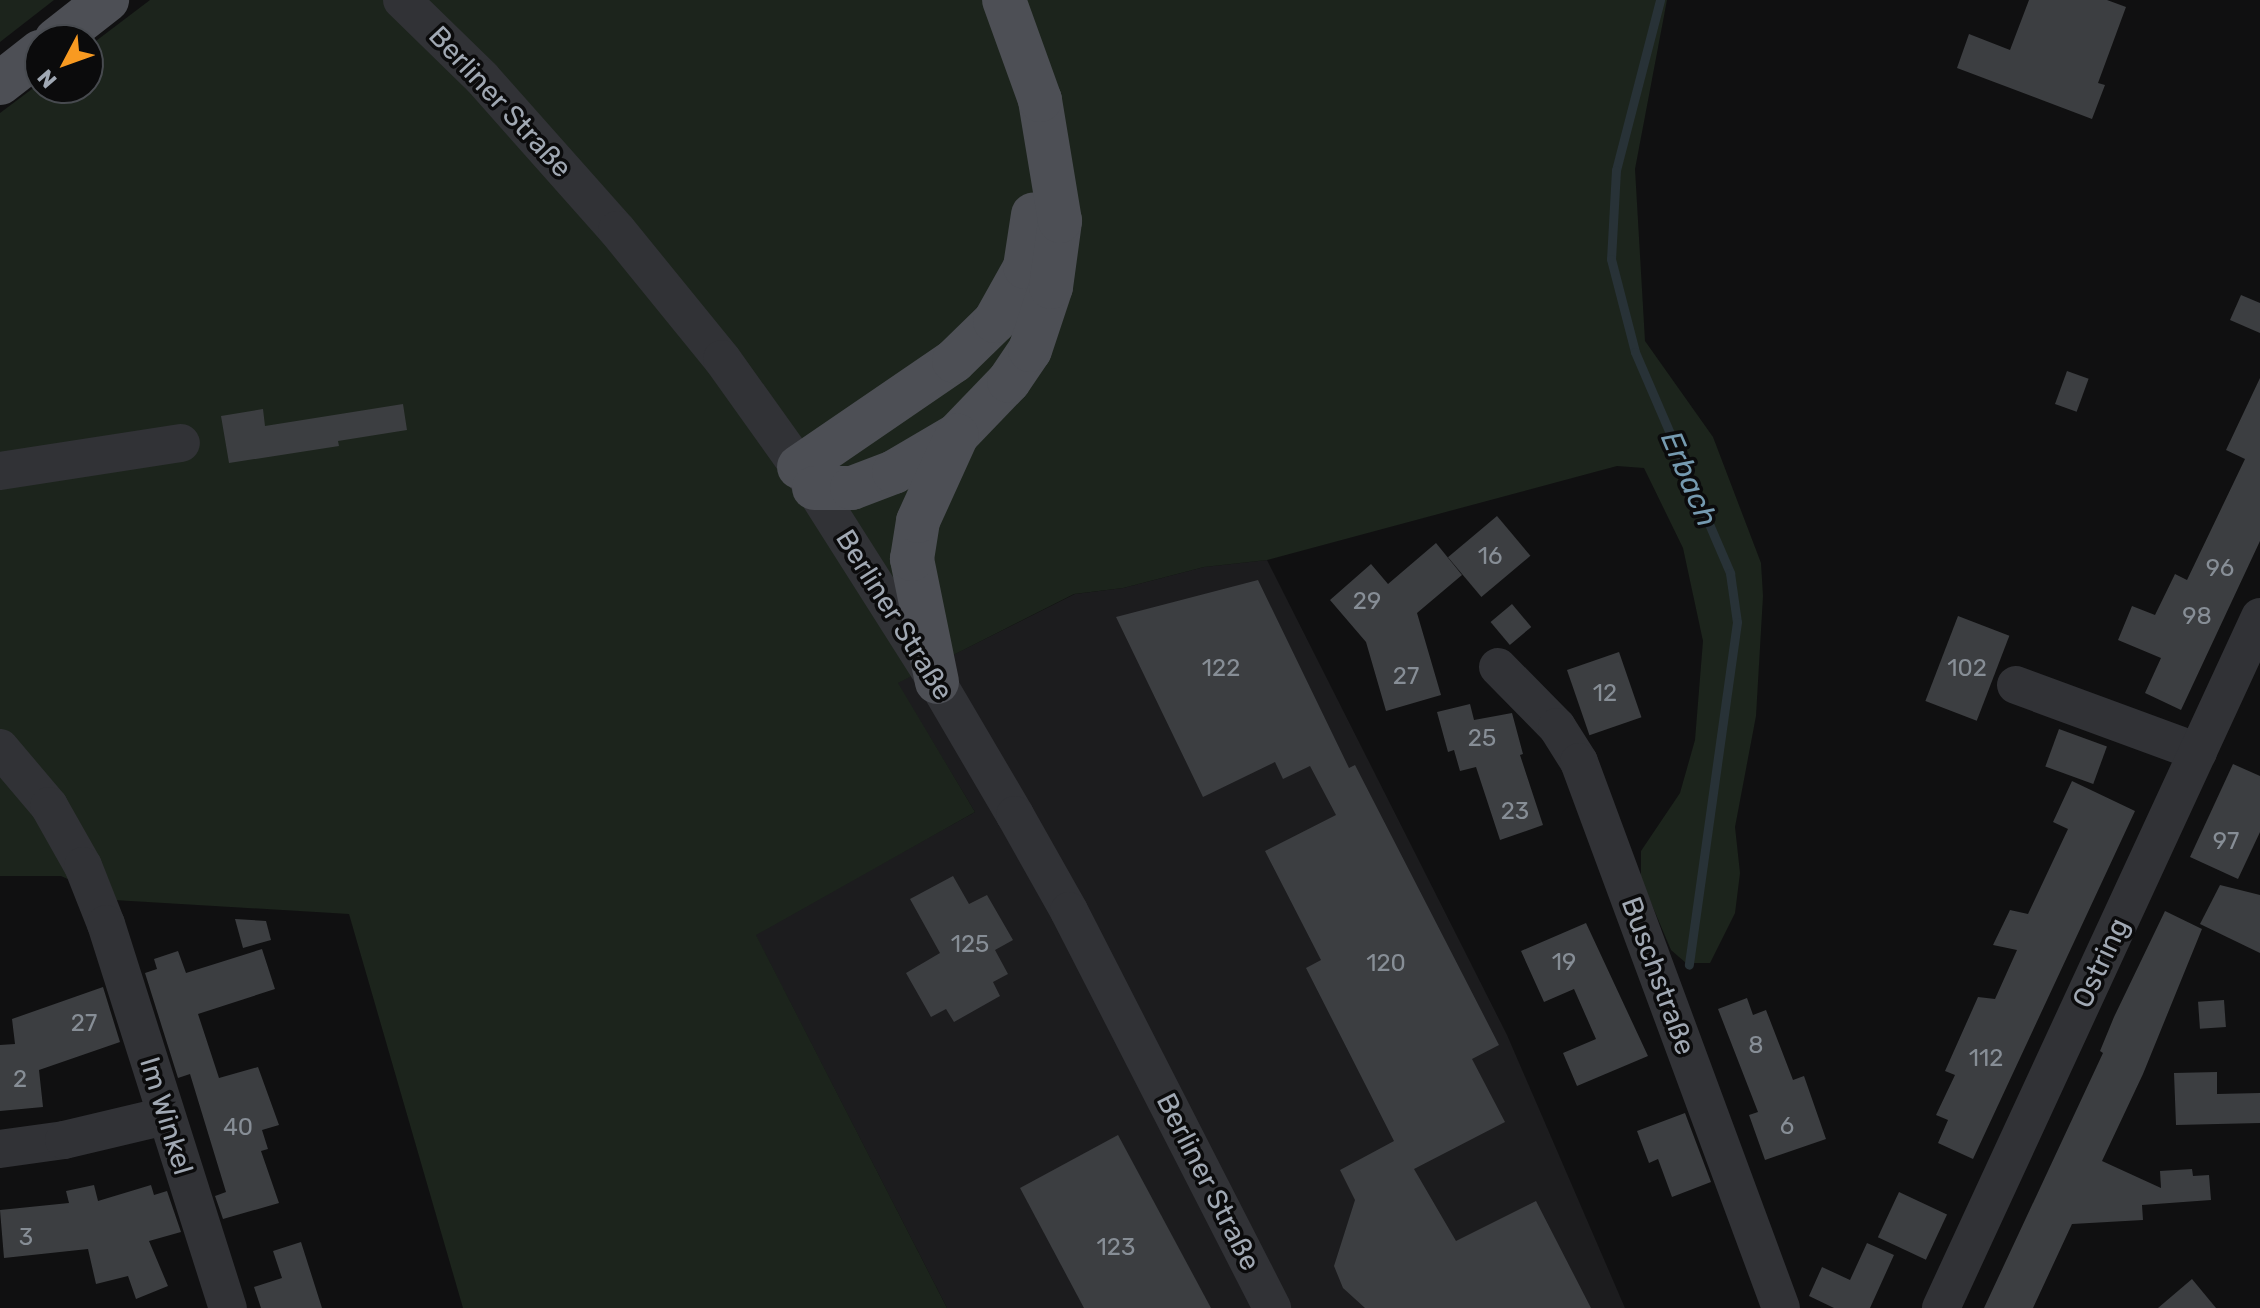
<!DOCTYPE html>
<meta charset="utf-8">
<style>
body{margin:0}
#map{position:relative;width:2260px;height:1308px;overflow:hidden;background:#101011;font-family:Rubik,sans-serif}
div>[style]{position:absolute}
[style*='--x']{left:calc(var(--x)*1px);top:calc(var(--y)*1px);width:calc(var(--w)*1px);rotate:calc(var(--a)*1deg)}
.built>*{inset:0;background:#1c1c1e}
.green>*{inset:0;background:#1c241c}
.stream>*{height:9px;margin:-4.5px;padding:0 4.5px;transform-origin:4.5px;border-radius:4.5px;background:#283237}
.building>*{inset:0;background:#3c3e41;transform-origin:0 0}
.minor>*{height:38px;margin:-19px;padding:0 19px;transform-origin:19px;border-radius:19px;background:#313236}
.major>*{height:44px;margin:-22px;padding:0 22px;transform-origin:22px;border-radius:22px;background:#4d4f55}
span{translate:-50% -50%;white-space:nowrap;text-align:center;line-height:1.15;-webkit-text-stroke:7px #0b0b0c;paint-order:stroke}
.number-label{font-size:24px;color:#878e96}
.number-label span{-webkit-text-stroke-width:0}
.street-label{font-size:28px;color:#a0a8b3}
.water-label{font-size:30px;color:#759ab0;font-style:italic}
.north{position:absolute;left:24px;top:24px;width:80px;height:80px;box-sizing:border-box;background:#0b0b0c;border:2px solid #474a4f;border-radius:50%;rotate:229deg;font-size:22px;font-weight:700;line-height:32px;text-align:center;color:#a0a8b3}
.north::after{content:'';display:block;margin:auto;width:28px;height:36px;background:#f89a21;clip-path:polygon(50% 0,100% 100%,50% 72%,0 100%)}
</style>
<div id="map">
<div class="built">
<div style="clip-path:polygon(1267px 560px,1507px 1035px,1625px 1308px,947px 1308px,755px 934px,975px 812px,897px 683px,1075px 594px,1123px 588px,1204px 567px)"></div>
</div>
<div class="green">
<div style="clip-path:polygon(0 0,54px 0,0 42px)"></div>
<div style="clip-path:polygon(150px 0,1667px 0,1635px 169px,1645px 341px,1713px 437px,1761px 563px,1763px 596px,1756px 716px,1735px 827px,1740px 873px,1735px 913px,1710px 963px,1686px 963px,1671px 950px,1641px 879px,1641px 851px,1680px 793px,1695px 740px,1703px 641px,1683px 548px,1644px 468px,1617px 466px,1267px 560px,1204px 567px,1123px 588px,1074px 594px,898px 683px,975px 812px,756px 935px,947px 1308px,463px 1308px,349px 914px,114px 900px,61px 876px,0 876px,0 113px,40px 83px,40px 88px,88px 88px,88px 47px)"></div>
</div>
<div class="stream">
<div style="--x:1660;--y:0;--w:176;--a:104.5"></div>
<div style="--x:1616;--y:170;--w:89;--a:93.2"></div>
<div style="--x:1611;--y:259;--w:96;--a:75.5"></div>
<div style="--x:1635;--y:352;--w:241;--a:66.7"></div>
<div style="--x:1730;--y:573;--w:49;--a:81.9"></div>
<div style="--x:1737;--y:622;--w:346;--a:98"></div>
</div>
<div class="building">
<div style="clip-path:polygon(2029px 0,2107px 0,2126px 7px,2098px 83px,2105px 85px,2092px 119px,1957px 68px,1969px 34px,2010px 50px)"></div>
<div style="clip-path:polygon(2241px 295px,2260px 303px,2260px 333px,2230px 320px)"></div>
<div style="left:2067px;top:371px;width:23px;height:35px;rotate:20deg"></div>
<div style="clip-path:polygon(2260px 378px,2260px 541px,2181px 710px,2145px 693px,2161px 658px,2118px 640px,2132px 606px,2155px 615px,2175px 574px,2187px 580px,2245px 459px,2226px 450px)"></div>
<div style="clip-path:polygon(403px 404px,407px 430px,338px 441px,339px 446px,229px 463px,221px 416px,263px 409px,265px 426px)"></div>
<div style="left:1497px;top:516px;width:52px;height:64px;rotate:50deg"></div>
<div style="clip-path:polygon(1436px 543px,1462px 575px,1417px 613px,1441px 695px,1386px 711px,1366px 642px,1330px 600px,1371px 564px,1388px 584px)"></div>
<div style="clip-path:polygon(1258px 580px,1349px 768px,1355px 765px,1499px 1045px,1472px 1059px,1505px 1122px,1414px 1169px,1456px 1241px,1536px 1201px,1591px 1308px,1365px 1308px,1343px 1288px,1334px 1266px,1355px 1200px,1340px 1170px,1394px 1141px,1306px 968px,1321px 960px,1265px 851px,1336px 815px,1310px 766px,1283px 779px,1275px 762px,1203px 797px,1116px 617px)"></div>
<div style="left:1512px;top:604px;width:30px;height:28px;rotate:50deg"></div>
<div style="left:1958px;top:616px;width:55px;height:91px;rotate:21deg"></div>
<div style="left:1619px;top:652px;width:69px;height:55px;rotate:71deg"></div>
<div style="clip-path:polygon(1470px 704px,1474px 720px,1512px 713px,1523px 754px,1520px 755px,1543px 825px,1500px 840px,1476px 767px,1460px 771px,1454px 750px,1448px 752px,1437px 712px)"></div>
<div style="left:2059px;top:729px;width:51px;height:40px;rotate:20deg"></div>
<div style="clip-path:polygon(2233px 764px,2260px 776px,2260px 832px,2238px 879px,2190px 857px)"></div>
<div style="clip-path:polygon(2072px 781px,2135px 811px,1973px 1159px,1938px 1143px,1948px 1120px,1936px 1115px,1955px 1075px,1945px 1071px,1978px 997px,1995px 999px,2017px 950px,1993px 945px,2010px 910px,2028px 914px,2068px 829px,2053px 822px)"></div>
<div style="clip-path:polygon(953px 876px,969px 904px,987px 895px,1013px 940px,995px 950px,1008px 974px,993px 982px,1000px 996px,954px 1022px,946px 1009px,931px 1017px,906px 973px,940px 953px,910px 899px)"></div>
<div style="clip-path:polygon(2220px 885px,2260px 895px,2260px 953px,2200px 924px)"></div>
<div style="clip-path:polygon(2165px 911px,2202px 929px,2143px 1074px,2102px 1161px,2161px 1188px,2160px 1171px,2192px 1169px,2193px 1176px,2209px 1175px,2211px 1200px,2142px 1205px,2143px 1220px,2072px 1224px,2033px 1308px,1984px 1308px,2103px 1053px,2100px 1051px,2114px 1017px)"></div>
<div style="clip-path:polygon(235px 919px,266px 921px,271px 940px,243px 948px)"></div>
<div style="clip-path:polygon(1586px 923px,1648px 1056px,1577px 1086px,1563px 1053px,1596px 1039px,1574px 989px,1544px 1002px,1521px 951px)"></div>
<div style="clip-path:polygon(262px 949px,275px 989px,198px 1014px,219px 1078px,258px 1067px,279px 1125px,262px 1130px,268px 1149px,261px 1151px,279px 1203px,223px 1219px,215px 1196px,226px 1192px,190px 1074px,178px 1078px,145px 973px,157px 969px,154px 959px,178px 951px,186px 973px)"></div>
<div style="clip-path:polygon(103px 987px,120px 1042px,39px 1070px,43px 1107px,0 1111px,0 1045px,15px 1044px,12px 1019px)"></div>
<div style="clip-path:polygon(1747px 998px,1753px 1015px,1766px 1010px,1793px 1080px,1804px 1076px,1826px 1139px,1765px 1160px,1749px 1115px,1758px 1112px,1718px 1009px)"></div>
<div style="left:2224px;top:1000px;width:27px;height:26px;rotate:86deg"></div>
<div style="clip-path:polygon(2217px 1072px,2217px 1094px,2260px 1093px,2260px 1123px,2176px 1125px,2174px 1073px)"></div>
<div style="clip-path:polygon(1685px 1113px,1711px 1182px,1672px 1197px,1658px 1159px,1649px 1163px,1637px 1131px)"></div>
<div style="clip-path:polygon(1118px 1135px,1211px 1308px,1084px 1308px,1020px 1188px)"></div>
<div style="clip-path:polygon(94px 1185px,98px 1201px,151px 1185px,154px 1195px,167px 1191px,181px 1232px,149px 1241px,168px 1286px,136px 1299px,128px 1276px,96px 1284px,88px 1249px,4px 1258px,0 1210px,69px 1203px,66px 1191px)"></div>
<div style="left:1899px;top:1192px;width:53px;height:50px;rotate:25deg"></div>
<div style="clip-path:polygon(301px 1242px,322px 1308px,261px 1308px,254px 1287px,282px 1278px,273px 1251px)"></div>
<div style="clip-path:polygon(1867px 1243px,1894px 1255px,1870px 1308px,1834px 1308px,1809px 1296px,1822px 1267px,1850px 1280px)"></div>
<div style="clip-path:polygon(2192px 1279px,2216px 1308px,2158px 1308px)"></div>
</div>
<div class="minor">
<div style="--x:402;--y:0;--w:112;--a:44.3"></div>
<div style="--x:482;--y:78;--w:203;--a:48.4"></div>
<div style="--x:617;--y:230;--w:166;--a:50.9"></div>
<div style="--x:722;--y:359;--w:158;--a:54.5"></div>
<div style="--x:814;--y:488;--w:230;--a:57.6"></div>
<div style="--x:937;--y:682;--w:154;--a:59.6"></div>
<div style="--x:1015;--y:815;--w:110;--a:60.6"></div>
<div style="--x:1069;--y:911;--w:446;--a:62.9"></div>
<div style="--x:0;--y:471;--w:183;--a:-8.8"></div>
<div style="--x:1498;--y:667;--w:84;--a:45.5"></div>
<div style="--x:1557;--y:727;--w:41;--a:57.8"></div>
<div style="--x:1579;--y:762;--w:582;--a:69.7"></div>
<div style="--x:2016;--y:685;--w:194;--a:20.2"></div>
<div style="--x:0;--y:748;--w:76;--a:49.8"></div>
<div style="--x:49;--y:806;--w:69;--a:60.5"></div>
<div style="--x:83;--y:866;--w:62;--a:68.4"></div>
<div style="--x:106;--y:924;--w:403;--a:72.4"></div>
<div style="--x:0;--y:1149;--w:65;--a:-8"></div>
<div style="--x:64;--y:1140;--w:104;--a:-13.4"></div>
<div style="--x:1941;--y:1308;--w:761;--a:-65.22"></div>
</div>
<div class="major">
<div style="--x:56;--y:40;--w:65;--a:-38.1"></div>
<div style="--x:0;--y:83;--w:51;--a:-37.8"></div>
<div style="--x:799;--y:467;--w:188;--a:-34.4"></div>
<div style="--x:954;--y:361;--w:57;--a:-44.3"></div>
<div style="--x:995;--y:321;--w:62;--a:-60.9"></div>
<div style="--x:1025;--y:267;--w:53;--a:-81.3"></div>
<div style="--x:814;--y:488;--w:38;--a:0"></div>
<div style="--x:852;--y:488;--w:45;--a:-20.9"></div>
<div style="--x:894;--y:472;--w:73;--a:-30.4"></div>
<div style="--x:957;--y:435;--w:75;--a:-46.1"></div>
<div style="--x:1009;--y:381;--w:37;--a:-56"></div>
<div style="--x:1030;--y:350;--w:66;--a:-71.6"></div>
<div style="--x:1051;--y:287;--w:67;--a:-82.2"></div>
<div style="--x:1060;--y:221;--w:123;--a:-99.4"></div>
<div style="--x:1040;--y:100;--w:106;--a:-109.8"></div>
<div style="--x:937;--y:682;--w:126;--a:-101.5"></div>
<div style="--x:912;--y:559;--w:38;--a:-81"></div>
<div style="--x:918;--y:521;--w:94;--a:-65.6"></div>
</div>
<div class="number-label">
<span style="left:1490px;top:557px">16</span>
<span style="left:2220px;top:569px">96</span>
<span style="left:1367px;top:602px">29</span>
<span style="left:2197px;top:617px">98</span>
<span style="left:1221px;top:669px">122</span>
<span style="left:1967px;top:669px">102</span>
<span style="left:1406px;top:677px">27</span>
<span style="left:1605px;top:694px">12</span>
<span style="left:1482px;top:739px">25</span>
<span style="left:1515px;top:812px">23</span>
<span style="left:2226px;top:842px">97</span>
<span style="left:970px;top:945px">125</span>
<span style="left:1564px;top:963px">19</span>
<span style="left:1386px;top:964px">120</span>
<span style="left:84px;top:1024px">27</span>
<span style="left:1756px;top:1046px">8</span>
<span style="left:1986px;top:1059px">112</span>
<span style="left:20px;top:1080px">2</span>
<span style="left:1787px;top:1127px">6</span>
<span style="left:238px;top:1128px">40</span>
<span style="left:26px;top:1238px">3</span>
<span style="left:1116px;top:1248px">123</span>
</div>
<div class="street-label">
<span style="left:500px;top:102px;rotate:47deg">Berliner Straße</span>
<span style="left:894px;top:615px;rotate:58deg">Berliner Straße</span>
<span style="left:2101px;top:963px;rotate:-65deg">Ostring</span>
<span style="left:1658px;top:976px;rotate:70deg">Buschstraße</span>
<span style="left:166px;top:1116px;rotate:73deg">Im Winkel</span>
<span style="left:1208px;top:1182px;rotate:63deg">Berliner Straße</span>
</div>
<div class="water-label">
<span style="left:1689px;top:479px;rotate:67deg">Erbach</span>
</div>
<div class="north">N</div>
</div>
